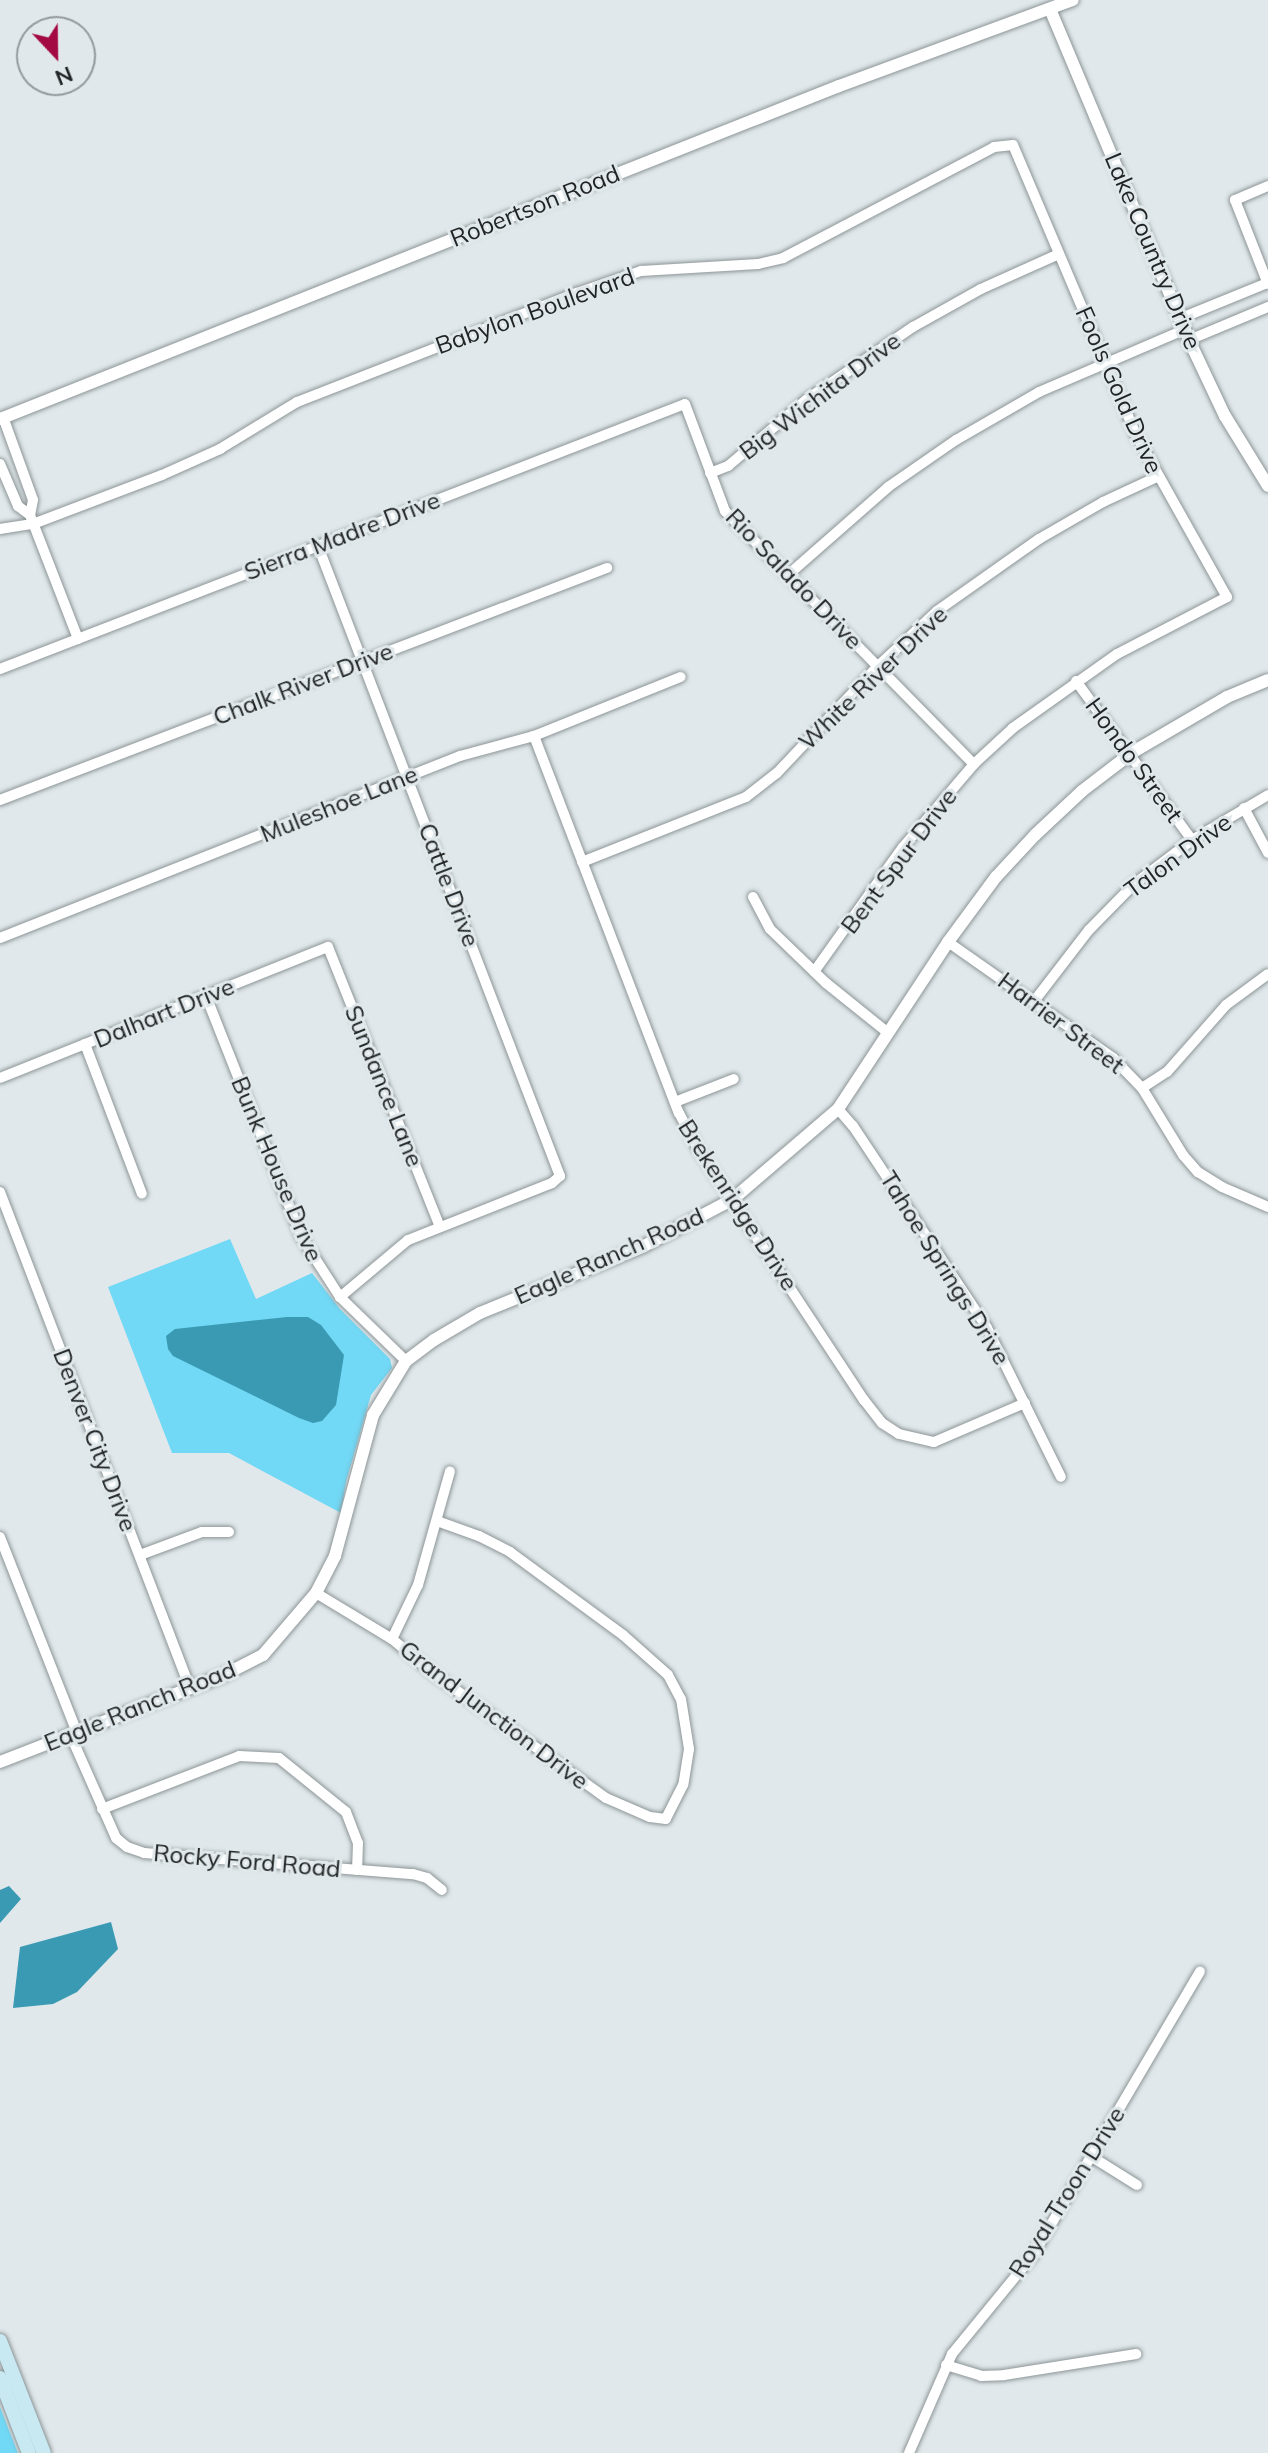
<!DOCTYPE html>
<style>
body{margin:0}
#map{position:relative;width:1268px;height:2453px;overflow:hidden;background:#e0e8eb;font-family:Mulish,sans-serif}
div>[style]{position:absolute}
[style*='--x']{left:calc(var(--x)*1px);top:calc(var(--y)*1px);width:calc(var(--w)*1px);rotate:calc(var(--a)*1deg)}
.green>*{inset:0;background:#71d8f5}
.water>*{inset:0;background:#3a9ab3}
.roads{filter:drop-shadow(0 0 2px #8d9597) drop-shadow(0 0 2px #8d9597)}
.minor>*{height:10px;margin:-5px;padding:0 5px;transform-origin:5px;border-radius:5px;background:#fff}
.tertiary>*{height:12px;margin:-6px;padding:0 6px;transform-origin:6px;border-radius:6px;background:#fff}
.secondary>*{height:14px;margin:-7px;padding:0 7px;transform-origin:7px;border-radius:7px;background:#c8e9f2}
span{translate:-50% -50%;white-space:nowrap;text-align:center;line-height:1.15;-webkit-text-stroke:6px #e0e8eb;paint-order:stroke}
.street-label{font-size:24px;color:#212425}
.north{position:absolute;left:16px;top:16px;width:80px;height:80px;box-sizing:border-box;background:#e0e8eb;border:2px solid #949a9c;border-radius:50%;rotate:158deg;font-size:22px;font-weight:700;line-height:32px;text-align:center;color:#212425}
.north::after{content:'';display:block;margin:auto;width:28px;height:36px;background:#a30a44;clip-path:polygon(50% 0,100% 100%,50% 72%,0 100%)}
</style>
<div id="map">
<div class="green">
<div style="clip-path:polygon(230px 1239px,256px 1299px,312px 1273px,340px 1309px,390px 1359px,392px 1368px,371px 1395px,346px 1482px,341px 1513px,229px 1453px,172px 1453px,108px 1287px)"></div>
<div style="clip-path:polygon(0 2407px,18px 2453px,0 2453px)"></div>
</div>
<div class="water">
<div style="clip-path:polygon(287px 1317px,308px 1317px,321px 1325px,344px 1355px,336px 1405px,322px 1421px,313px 1423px,299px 1418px,173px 1356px,168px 1349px,166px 1336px,175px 1329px)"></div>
<div style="clip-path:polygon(9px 1886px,21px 1899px,0 1923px,0 1890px)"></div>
<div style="clip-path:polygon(111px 1922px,118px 1949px,77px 1992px,53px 2004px,13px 2008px,20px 1947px)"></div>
</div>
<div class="roads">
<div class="minor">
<div style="--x:1268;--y:186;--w:36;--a:157"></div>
<div style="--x:1235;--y:200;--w:90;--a:68.6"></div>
<div style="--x:1179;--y:319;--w:95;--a:-22.2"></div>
<div style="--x:1189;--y:340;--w:86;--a:-22.7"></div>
<div style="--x:3;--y:417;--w:88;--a:70.1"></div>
<div style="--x:33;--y:500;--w:15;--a:101"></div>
<div style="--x:0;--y:464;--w:46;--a:66.8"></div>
<div style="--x:18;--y:506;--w:15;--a:37"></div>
<div style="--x:30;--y:515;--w:133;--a:68.8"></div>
<div style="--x:710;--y:473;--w:19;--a:-21"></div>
<div style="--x:728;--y:466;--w:102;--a:-40.2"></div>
<div style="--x:806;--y:400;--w:130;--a:-34.3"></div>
<div style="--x:913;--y:327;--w:78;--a:-29.2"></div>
<div style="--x:981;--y:289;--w:85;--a:-24.2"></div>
<div style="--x:0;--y:529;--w:33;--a:-9"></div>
<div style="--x:33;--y:524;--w:138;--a:-20.8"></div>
<div style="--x:162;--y:475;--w:64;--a:-24.1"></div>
<div style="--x:220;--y:449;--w:90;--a:-31.4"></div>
<div style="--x:297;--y:402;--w:300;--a:-21.3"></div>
<div style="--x:577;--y:293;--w:68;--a:-19"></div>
<div style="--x:641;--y:271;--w:117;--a:-3.4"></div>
<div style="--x:758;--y:264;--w:26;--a:-13"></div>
<div style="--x:783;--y:258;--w:238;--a:-27.7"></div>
<div style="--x:994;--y:147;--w:19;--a:-6"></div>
<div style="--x:1013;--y:145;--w:315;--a:67"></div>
<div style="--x:1136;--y:435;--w:186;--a:60.7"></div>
<div style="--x:1227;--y:597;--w:124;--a:152.6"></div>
<div style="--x:1117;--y:654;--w:128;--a:144.6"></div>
<div style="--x:1013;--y:728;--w:53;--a:137.3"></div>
<div style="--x:974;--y:764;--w:109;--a:130.5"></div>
<div style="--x:903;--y:847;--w:153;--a:125.5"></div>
<div style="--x:318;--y:546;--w:675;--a:68.99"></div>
<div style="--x:560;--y:1176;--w:11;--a:139"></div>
<div style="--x:552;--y:1183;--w:155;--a:158.4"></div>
<div style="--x:408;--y:1240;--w:89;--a:140"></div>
<div style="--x:788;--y:575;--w:133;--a:-41.3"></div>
<div style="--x:888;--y:487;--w:83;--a:-34.7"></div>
<div style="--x:956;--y:440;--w:96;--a:-30"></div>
<div style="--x:1039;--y:392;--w:158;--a:-23.2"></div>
<div style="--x:0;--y:669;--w:734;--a:-21.15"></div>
<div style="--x:685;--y:404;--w:114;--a:69.5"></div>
<div style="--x:725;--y:511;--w:355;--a:45.5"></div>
<div style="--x:1076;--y:681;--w:197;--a:53.9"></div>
<div style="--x:534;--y:736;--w:404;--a:69"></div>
<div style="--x:679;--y:1113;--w:38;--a:62"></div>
<div style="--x:697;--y:1147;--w:303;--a:56.6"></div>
<div style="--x:864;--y:1400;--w:29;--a:52"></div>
<div style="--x:882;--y:1423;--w:20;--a:33"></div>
<div style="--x:899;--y:1434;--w:36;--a:13"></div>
<div style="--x:934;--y:1442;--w:99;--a:-23.2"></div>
<div style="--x:0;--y:800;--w:650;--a:-20.92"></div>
<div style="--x:1244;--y:808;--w:51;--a:61.9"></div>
<div style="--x:582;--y:862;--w:176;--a:-21.6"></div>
<div style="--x:746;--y:797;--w:39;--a:-38"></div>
<div style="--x:777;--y:773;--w:146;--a:-46.7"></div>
<div style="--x:877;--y:667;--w:82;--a:-43"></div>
<div style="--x:937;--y:611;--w:125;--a:-35.2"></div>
<div style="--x:1039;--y:539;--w:74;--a:-30"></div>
<div style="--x:1103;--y:502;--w:60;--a:-24.8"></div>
<div style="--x:753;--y:897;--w:36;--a:62"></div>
<div style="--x:770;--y:929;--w:78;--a:44"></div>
<div style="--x:826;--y:983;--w:78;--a:38.8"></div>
<div style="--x:0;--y:938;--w:495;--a:-21.6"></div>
<div style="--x:460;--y:756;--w:77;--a:-15.1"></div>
<div style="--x:534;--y:736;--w:158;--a:-21.9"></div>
<div style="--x:948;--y:942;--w:202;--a:35.1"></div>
<div style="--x:1113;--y:1058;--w:42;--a:46"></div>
<div style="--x:1142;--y:1088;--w:79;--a:58.5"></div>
<div style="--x:1183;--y:1155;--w:23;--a:49"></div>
<div style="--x:1198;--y:1172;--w:28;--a:32"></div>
<div style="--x:1222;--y:1187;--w:50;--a:23.5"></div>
<div style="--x:206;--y:996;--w:260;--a:68.4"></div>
<div style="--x:302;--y:1238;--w:70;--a:57.2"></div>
<div style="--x:340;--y:1297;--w:92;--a:44.1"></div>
<div style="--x:1035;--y:1000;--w:88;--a:-52.4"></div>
<div style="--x:1089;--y:930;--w:63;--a:-45.6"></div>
<div style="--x:1133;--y:885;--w:74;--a:-37.3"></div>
<div style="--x:1192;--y:840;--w:88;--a:-30.6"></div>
<div style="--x:85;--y:1044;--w:160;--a:69.2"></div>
<div style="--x:0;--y:1078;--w:353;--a:-21.8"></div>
<div style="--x:328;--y:947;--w:299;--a:68.2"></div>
<div style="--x:1142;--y:1088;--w:30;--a:-33"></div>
<div style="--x:1167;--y:1072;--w:89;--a:-48.6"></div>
<div style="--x:1226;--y:1005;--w:52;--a:-36.4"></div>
<div style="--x:675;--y:1102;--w:63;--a:-21.3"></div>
<div style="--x:838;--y:1109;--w:23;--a:49"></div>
<div style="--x:853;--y:1126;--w:242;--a:56.4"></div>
<div style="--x:987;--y:1328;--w:166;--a:63.6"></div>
<div style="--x:0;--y:1192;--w:531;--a:69.04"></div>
<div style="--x:437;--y:1521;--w:45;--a:19.7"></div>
<div style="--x:479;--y:1536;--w:35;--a:27"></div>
<div style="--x:510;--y:1552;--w:140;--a:36.3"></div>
<div style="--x:623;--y:1635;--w:60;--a:41.6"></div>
<div style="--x:668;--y:1675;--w:27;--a:62"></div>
<div style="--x:681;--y:1699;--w:51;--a:80.9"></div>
<div style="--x:689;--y:1749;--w:36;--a:99"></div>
<div style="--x:683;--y:1785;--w:38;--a:117"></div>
<div style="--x:0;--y:1537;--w:210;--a:68.5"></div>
<div style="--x:140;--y:1555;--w:66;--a:-20.4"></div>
<div style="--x:202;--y:1532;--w:27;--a:0"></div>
<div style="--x:316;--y:1593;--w:89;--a:31.2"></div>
<div style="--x:392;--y:1639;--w:55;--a:39.8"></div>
<div style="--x:434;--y:1674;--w:212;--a:35.8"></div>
<div style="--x:606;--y:1798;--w:48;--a:23.4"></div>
<div style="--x:650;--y:1817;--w:16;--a:7"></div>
<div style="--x:392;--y:1639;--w:60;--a:-64.3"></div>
<div style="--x:418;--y:1585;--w:118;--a:-74.3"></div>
<div style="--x:70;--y:1734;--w:114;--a:66.1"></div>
<div style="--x:116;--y:1838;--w:14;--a:39"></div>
<div style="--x:127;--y:1847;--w:18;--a:19"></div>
<div style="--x:144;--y:1853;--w:270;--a:4.5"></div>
<div style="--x:413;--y:1874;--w:15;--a:16"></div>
<div style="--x:427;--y:1878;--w:19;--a:39"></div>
<div style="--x:102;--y:1809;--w:147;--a:-21.1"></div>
<div style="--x:239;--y:1756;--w:40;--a:2.9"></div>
<div style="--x:279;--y:1758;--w:86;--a:38.9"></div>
<div style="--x:346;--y:1812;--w:33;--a:69"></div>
<div style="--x:358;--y:1843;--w:27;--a:92"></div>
<div style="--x:1092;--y:2157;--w:53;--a:31.9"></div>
<div style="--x:946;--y:2365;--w:37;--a:17"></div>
<div style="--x:981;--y:2376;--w:23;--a:-2"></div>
<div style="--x:1004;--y:2375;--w:134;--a:-9"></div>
<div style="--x:909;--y:2453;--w:108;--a:-66.5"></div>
<div style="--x:952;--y:2354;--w:128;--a:-50.7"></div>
<div style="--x:1033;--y:2255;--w:329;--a:-59.5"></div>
</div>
<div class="tertiary">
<div style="--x:1050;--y:9;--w:359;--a:67.2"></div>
<div style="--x:1189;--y:340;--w:84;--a:64.7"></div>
<div style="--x:1225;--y:416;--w:82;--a:58.4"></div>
<div style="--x:0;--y:419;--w:903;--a:-21.65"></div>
<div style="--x:839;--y:86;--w:249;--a:-20.2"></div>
<div style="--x:0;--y:1762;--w:240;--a:-21.2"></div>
<div style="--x:224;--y:1675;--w:44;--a:-27.1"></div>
<div style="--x:263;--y:1655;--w:82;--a:-49.5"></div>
<div style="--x:316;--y:1593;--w:42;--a:-62.8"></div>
<div style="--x:335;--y:1556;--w:146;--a:-74.9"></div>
<div style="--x:373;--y:1415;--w:63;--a:-58.6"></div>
<div style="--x:406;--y:1361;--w:35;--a:-37"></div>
<div style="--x:434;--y:1340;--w:53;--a:-30.4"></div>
<div style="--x:480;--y:1313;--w:177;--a:-22.2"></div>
<div style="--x:644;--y:1246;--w:101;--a:-27.8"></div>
<div style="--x:733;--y:1199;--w:138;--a:-40.6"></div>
<div style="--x:838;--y:1109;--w:200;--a:-56.6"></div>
<div style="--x:948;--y:942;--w:81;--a:-53.6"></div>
<div style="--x:996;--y:877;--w:57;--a:-47.1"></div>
<div style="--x:1035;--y:835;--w:64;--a:-43.1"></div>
<div style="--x:1082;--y:791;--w:64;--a:-37.4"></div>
<div style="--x:1133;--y:752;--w:109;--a:-30.3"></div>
<div style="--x:1227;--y:697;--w:44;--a:-22.5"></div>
</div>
<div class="secondary">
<div style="--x:0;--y:2341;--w:120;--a:68.6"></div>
<div style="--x:0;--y:2378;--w:80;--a:68.9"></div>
</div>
</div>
<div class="street-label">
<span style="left:535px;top:206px;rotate:-22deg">Robertson Road</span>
<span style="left:1153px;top:251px;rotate:67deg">Lake Country Drive</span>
<span style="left:535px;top:311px;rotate:-20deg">Babylon Boulevard</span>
<span style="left:1119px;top:390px;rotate:66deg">Fools Gold Drive</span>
<span style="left:820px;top:396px;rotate:-37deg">Big Wichita Drive</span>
<span style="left:342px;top:536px;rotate:-21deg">Sierra Madre Drive</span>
<span style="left:794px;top:579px;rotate:46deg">Rio Salado Drive</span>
<span style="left:873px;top:678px;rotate:-44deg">White River Drive</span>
<span style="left:303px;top:684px;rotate:-21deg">Chalk River Drive</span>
<span style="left:1134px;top:760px;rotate:54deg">Hondo Street</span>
<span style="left:339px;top:804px;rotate:-22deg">Muleshoe Lane</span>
<span style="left:1178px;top:856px;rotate:-36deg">Talon Drive</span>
<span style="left:899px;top:861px;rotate:-53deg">Bent Spur Drive</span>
<span style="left:449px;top:885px;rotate:69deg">Cattle Drive</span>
<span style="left:164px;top:1013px;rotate:-22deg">Dalhart Drive</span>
<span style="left:1061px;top:1023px;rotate:37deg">Harrier Street</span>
<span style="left:384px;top:1086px;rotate:68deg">Sundance Lane</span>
<span style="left:277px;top:1169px;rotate:67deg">Bunk House Drive</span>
<span style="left:738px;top:1205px;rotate:57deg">Brekenridge Drive</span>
<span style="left:609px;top:1256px;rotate:-24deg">Eagle Ranch Road</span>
<span style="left:945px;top:1268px;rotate:58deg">Tahoe Springs Drive</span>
<span style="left:95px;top:1440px;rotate:69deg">Denver City Drive</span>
<span style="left:140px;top:1706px;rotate:-22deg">Eagle Ranch Road</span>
<span style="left:494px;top:1715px;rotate:37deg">Grand Junction Drive</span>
<span style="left:247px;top:1861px;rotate:5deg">Rocky Ford Road</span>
<span style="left:1067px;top:2192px;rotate:-58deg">Royal Troon Drive</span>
</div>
<div class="north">N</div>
</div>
